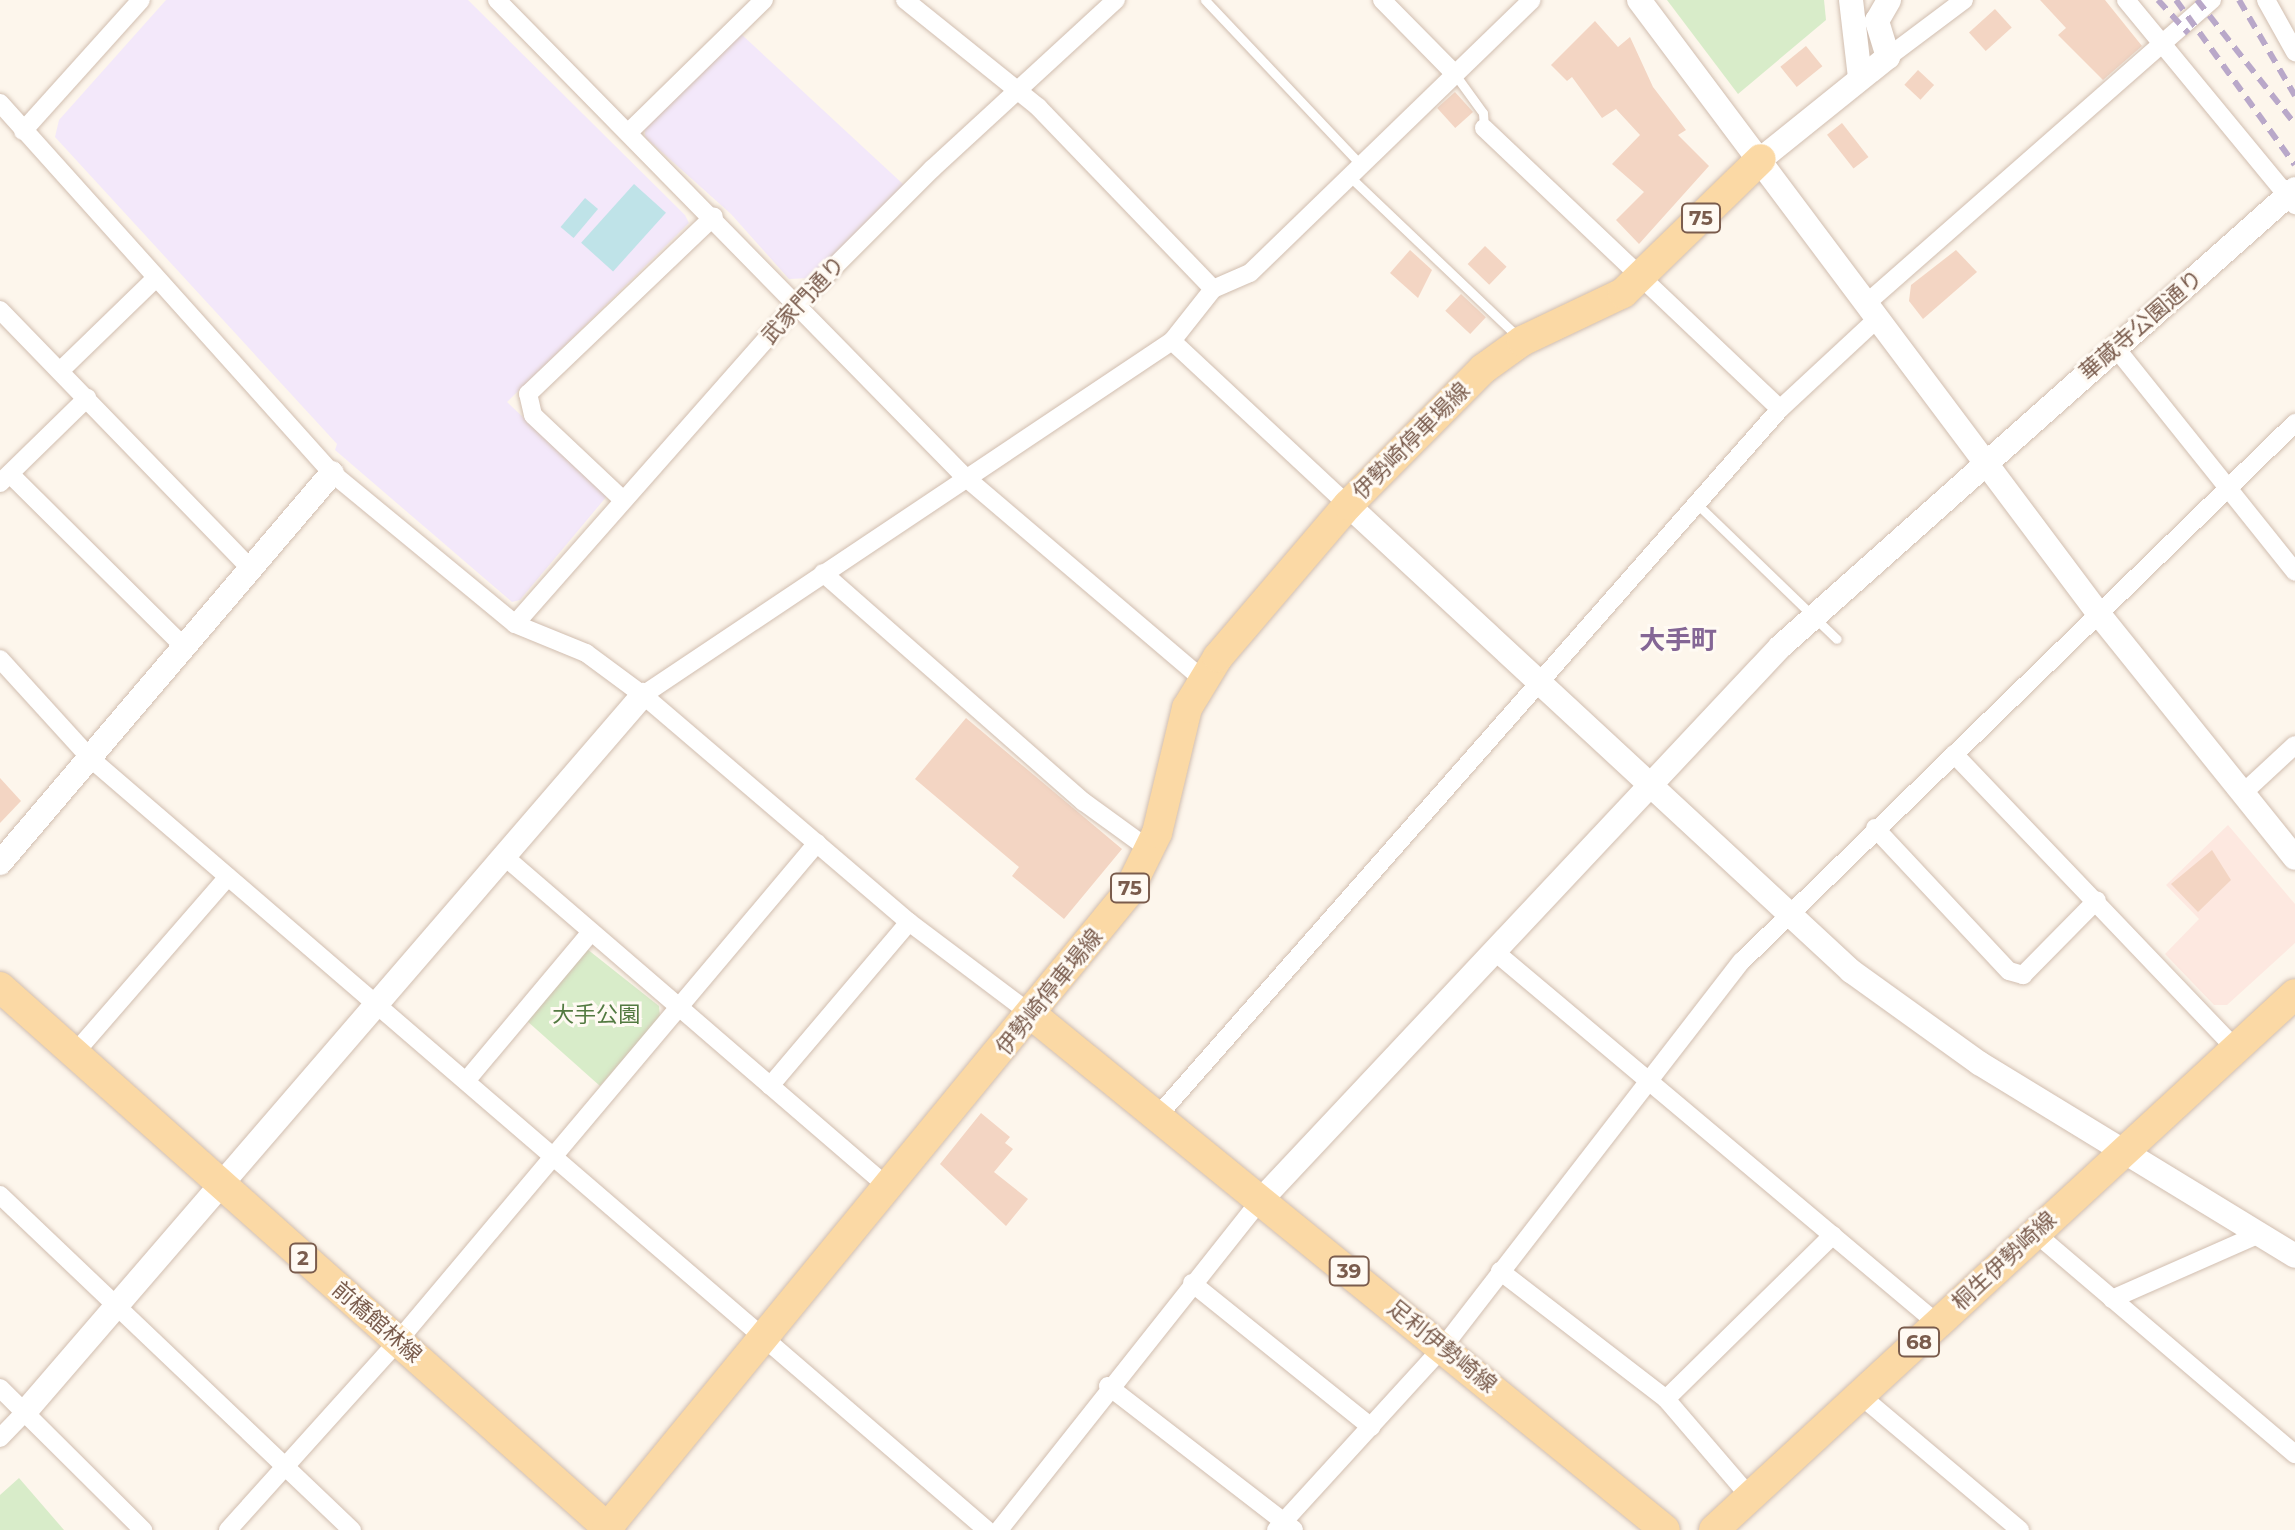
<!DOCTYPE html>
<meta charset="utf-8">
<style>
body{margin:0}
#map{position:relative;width:2295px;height:1530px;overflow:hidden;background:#fdf6ec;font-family:Montserrat,"Noto Sans JP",sans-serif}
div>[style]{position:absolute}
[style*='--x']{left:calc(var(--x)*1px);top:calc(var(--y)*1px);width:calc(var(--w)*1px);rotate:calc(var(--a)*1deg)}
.commercial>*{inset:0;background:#fde8e0}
.education>*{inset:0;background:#f3e8fa}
.green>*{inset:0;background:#d8ecc9}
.water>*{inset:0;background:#bfe3e8;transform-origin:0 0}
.building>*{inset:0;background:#f3d5c3;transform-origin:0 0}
.roads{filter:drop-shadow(0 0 2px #d1beb0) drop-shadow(0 0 2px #d1beb0)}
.service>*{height:9px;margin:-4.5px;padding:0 4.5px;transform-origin:4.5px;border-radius:4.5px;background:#fff}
.minor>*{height:18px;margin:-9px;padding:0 9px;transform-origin:9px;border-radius:9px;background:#fff}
.tertiary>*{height:24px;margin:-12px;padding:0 12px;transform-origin:12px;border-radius:12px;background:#fff}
.primary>*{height:30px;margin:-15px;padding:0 15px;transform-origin:15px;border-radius:15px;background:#fbd9a5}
.rail>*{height:6px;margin-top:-3px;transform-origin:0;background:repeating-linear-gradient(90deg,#b9a8c9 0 12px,transparent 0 20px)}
span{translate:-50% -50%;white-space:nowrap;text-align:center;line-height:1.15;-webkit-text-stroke:6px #fffaf3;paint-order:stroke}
.shield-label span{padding:2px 6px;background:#fffaf3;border:2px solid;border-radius:6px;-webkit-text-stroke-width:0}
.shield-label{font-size:20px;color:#7a5c4d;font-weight:700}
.street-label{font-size:22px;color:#7a5c4d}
.park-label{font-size:22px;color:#537a41}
.quarter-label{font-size:26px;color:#846695;font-weight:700}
</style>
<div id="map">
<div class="commercial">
<div style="clip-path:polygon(2228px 825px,2295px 904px,2295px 943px,2227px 1005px,2214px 1005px,2165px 954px,2199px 919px,2166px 885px)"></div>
</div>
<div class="education">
<div style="clip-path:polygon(166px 0,468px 0,685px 215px,689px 223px,507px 402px,607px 496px,520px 600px,512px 602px,335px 450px,337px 444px,55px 137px,59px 120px)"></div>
<div style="clip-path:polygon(740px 33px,904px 185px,811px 278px,789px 279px,731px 214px,645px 137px,645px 127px)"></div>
</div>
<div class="green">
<div style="clip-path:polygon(1667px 0,1824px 0,1826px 20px,1738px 94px)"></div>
<div style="clip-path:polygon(587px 949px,659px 1006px,660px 1017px,600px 1086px,527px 1021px)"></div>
<div style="clip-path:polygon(19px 1478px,64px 1530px,0 1530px,0 1495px)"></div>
</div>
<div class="water">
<div style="left:634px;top:184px;width:43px;height:79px;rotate:42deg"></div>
<div style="left:585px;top:198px;width:17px;height:38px;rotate:40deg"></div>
</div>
<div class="building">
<div style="clip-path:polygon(2040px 0,2105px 0,2142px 46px,2103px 80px,2058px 35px,2066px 28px)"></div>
<div style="left:1995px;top:9px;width:25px;height:35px;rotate:48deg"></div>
<div style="clip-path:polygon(1595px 21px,1618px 47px,1630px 37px,1653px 87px,1686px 130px,1678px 135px,1709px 166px,1639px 244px,1616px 220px,1644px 192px,1612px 164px,1640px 135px,1616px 109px,1602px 118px,1572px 77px,1567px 81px,1551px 65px)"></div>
<div style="left:1806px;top:46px;width:26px;height:33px;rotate:51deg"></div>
<div style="left:1918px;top:70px;width:22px;height:20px;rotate:43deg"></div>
<div style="left:1455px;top:92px;width:27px;height:24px;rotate:48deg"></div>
<div style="left:1842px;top:123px;width:43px;height:19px;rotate:52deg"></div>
<div style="left:1485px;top:246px;width:30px;height:25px;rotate:44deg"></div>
<div style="clip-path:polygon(1410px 250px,1432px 270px,1418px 298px,1390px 273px)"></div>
<div style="clip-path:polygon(1956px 250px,1977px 272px,1923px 319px,1909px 301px,1911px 285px)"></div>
<div style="left:1461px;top:294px;width:34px;height:23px;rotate:43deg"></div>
<div style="clip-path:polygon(966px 718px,1122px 849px,1064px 919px,1012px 876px,1019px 867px,915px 779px)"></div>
<div style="clip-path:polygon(0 778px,21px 801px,0 823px)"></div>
<div style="clip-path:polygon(2212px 850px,2231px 880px,2198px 912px,2171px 884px)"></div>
<div style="clip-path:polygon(981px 1113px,1010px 1137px,1005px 1143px,1013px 1149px,994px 1172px,1028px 1199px,1006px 1226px,940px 1164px)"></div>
</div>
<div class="roads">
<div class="service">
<div style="--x:1205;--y:0;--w:226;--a:46.6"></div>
<div style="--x:1454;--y:73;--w:49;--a:54.1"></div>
<div style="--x:1483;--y:113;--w:15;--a:86"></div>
<div style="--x:1348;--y:175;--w:236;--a:43.6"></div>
<div style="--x:1697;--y:504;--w:194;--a:44"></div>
</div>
<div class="minor">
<div style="--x:497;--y:0;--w:668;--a:45.55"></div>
<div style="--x:965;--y:477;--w:311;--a:40.4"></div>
<div style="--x:905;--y:0;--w:171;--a:38.8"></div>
<div style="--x:1038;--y:107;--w:252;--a:46.1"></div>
<div style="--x:1382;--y:0;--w:103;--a:45.4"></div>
<div style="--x:2126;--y:0;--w:266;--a:50.5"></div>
<div style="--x:2266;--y:0;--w:60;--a:60.9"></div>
<div style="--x:1888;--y:57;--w:95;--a:-36.9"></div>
<div style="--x:0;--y:103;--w:497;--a:48.1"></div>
<div style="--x:332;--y:473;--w:237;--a:39.5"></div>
<div style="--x:515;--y:624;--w:77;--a:22.2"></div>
<div style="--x:586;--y:653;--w:71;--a:36.4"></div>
<div style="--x:643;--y:695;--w:350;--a:40.5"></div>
<div style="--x:909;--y:922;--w:153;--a:37"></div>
<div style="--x:1484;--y:128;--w:408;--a:43.5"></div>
<div style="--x:23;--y:131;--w:176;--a:-48"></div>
<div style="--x:629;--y:132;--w:189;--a:-44.4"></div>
<div style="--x:1868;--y:302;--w:458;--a:-41.3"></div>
<div style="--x:0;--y:310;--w:359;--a:45.9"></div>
<div style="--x:1172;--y:341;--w:241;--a:43"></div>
<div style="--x:2115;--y:347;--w:288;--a:51.3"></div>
<div style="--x:60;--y:371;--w:131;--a:-44.1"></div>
<div style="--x:10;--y:474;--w:245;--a:44.8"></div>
<div style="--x:0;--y:483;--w:122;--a:-44.3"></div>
<div style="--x:622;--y:499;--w:122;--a:-136.7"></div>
<div style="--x:533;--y:415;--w:22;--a:-103"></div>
<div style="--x:528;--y:394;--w:257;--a:-43.7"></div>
<div style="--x:823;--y:573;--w:347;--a:41.3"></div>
<div style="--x:1084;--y:802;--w:82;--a:36"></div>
<div style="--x:515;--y:624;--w:431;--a:-48.6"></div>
<div style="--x:800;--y:301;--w:187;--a:-45"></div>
<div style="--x:932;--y:169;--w:250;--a:-42.6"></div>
<div style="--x:0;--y:659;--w:134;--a:47.7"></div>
<div style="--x:90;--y:758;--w:1183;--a:40.72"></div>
<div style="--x:643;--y:695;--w:637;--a:-33.79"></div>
<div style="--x:1172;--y:341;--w:66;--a:-51.7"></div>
<div style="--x:1213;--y:289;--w:40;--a:-23.4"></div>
<div style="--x:1250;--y:273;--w:392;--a:-44.1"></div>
<div style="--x:1954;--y:754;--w:410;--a:46.3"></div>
<div style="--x:2242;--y:794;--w:72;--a:-42.8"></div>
<div style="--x:1875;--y:828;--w:196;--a:46.9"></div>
<div style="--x:2009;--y:971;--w:15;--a:16"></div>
<div style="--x:2023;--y:975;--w:105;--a:-45.4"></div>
<div style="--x:505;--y:857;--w:507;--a:40.76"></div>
<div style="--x:1494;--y:951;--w:580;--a:40.03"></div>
<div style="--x:73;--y:1055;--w:236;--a:-49"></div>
<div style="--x:466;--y:1081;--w:194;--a:-50"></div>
<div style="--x:770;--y:1086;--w:215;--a:-49.7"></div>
<div style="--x:1156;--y:1118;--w:944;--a:-48.65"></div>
<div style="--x:1780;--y:409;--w:135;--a:-42.9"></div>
<div style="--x:0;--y:1195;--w:486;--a:43.6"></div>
<div style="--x:2034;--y:1232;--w:343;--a:40.4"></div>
<div style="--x:1500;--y:1271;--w:210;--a:37.6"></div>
<div style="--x:1666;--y:1399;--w:130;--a:49.4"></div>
<div style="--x:1192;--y:1283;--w:230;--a:38.8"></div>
<div style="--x:2112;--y:1299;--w:158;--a:-23.8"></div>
<div style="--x:1108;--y:1386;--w:235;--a:37.7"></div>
<div style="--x:0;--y:1388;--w:202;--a:44.8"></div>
<div style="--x:1861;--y:1396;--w:208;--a:40.1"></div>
<div style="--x:1666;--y:1399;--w:234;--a:-44.5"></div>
<div style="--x:0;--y:1438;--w:36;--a:-46"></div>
<div style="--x:228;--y:1530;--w:254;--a:-48"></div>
<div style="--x:398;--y:1341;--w:651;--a:-49.92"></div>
<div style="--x:999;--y:1530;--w:420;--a:-51.6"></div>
<div style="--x:1276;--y:1530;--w:249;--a:-47.6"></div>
<div style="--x:1444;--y:1346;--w:487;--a:-52.3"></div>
<div style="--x:1742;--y:961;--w:772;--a:-44.21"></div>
</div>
<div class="tertiary">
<div style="--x:1639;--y:0;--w:766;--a:53.17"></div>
<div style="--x:2098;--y:613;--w:314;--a:51.2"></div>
<div style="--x:1851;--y:0;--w:79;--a:83.4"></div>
<div style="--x:1761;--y:159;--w:163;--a:-38.8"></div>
<div style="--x:1888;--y:57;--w:38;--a:-107"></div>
<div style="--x:1877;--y:21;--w:24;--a:-60"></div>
<div style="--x:1348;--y:505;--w:686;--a:42.81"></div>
<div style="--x:1851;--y:971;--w:158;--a:35.7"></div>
<div style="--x:1979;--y:1063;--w:370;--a:31.4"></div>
<div style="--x:0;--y:863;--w:512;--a:-49.59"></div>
<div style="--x:1260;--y:1201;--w:760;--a:-46.81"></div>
<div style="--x:1780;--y:647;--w:689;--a:-41.65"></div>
<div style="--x:25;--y:1412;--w:947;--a:-49.24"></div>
</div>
<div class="primary">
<div style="--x:0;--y:987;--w:817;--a:41.67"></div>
<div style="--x:1031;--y:1014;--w:817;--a:39.14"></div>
<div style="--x:607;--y:1528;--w:820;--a:-50.64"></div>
<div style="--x:1127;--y:894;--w:68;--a:-63.8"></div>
<div style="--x:1157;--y:833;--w:129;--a:-76.5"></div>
<div style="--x:1187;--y:708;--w:60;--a:-58.7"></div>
<div style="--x:1218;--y:657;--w:200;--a:-49.5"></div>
<div style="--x:1348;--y:505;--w:192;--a:-45.2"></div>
<div style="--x:1483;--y:369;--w:48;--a:-35.7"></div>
<div style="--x:1522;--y:341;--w:112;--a:-25.4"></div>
<div style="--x:1623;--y:293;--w:192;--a:-44.2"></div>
<div style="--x:1714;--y:1530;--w:790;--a:-42.69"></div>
</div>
</div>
<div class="rail">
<div style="--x:2158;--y:0;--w:45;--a:47.7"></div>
<div style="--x:2176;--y:0;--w:203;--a:54.2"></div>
<div style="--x:2197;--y:0;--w:158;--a:51.7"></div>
<div style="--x:2239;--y:0;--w:111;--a:59.7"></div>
</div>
<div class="shield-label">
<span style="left:1701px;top:218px">75</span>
<span style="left:1130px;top:888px">75</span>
<span style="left:303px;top:1258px">2</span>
<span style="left:1349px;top:1271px">39</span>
<span style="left:1919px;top:1342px">68</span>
</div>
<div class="street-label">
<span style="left:803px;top:300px;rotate:-47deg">武家門通り</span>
<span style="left:2141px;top:325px;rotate:-41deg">華蔵寺公園通り</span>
<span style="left:1411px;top:441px;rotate:-45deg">伊勢崎停車場線</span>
<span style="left:1049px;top:992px;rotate:-51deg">伊勢崎停車場線</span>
<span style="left:2004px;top:1261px;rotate:-43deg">桐生伊勢崎線</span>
<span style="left:377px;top:1322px;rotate:41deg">前橋館林線</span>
<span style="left:1442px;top:1346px;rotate:39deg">足利伊勢崎線</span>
</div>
<div class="park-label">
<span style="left:596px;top:1015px">大手公園</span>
</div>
<div class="quarter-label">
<span style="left:1678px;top:641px">大手町</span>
</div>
</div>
